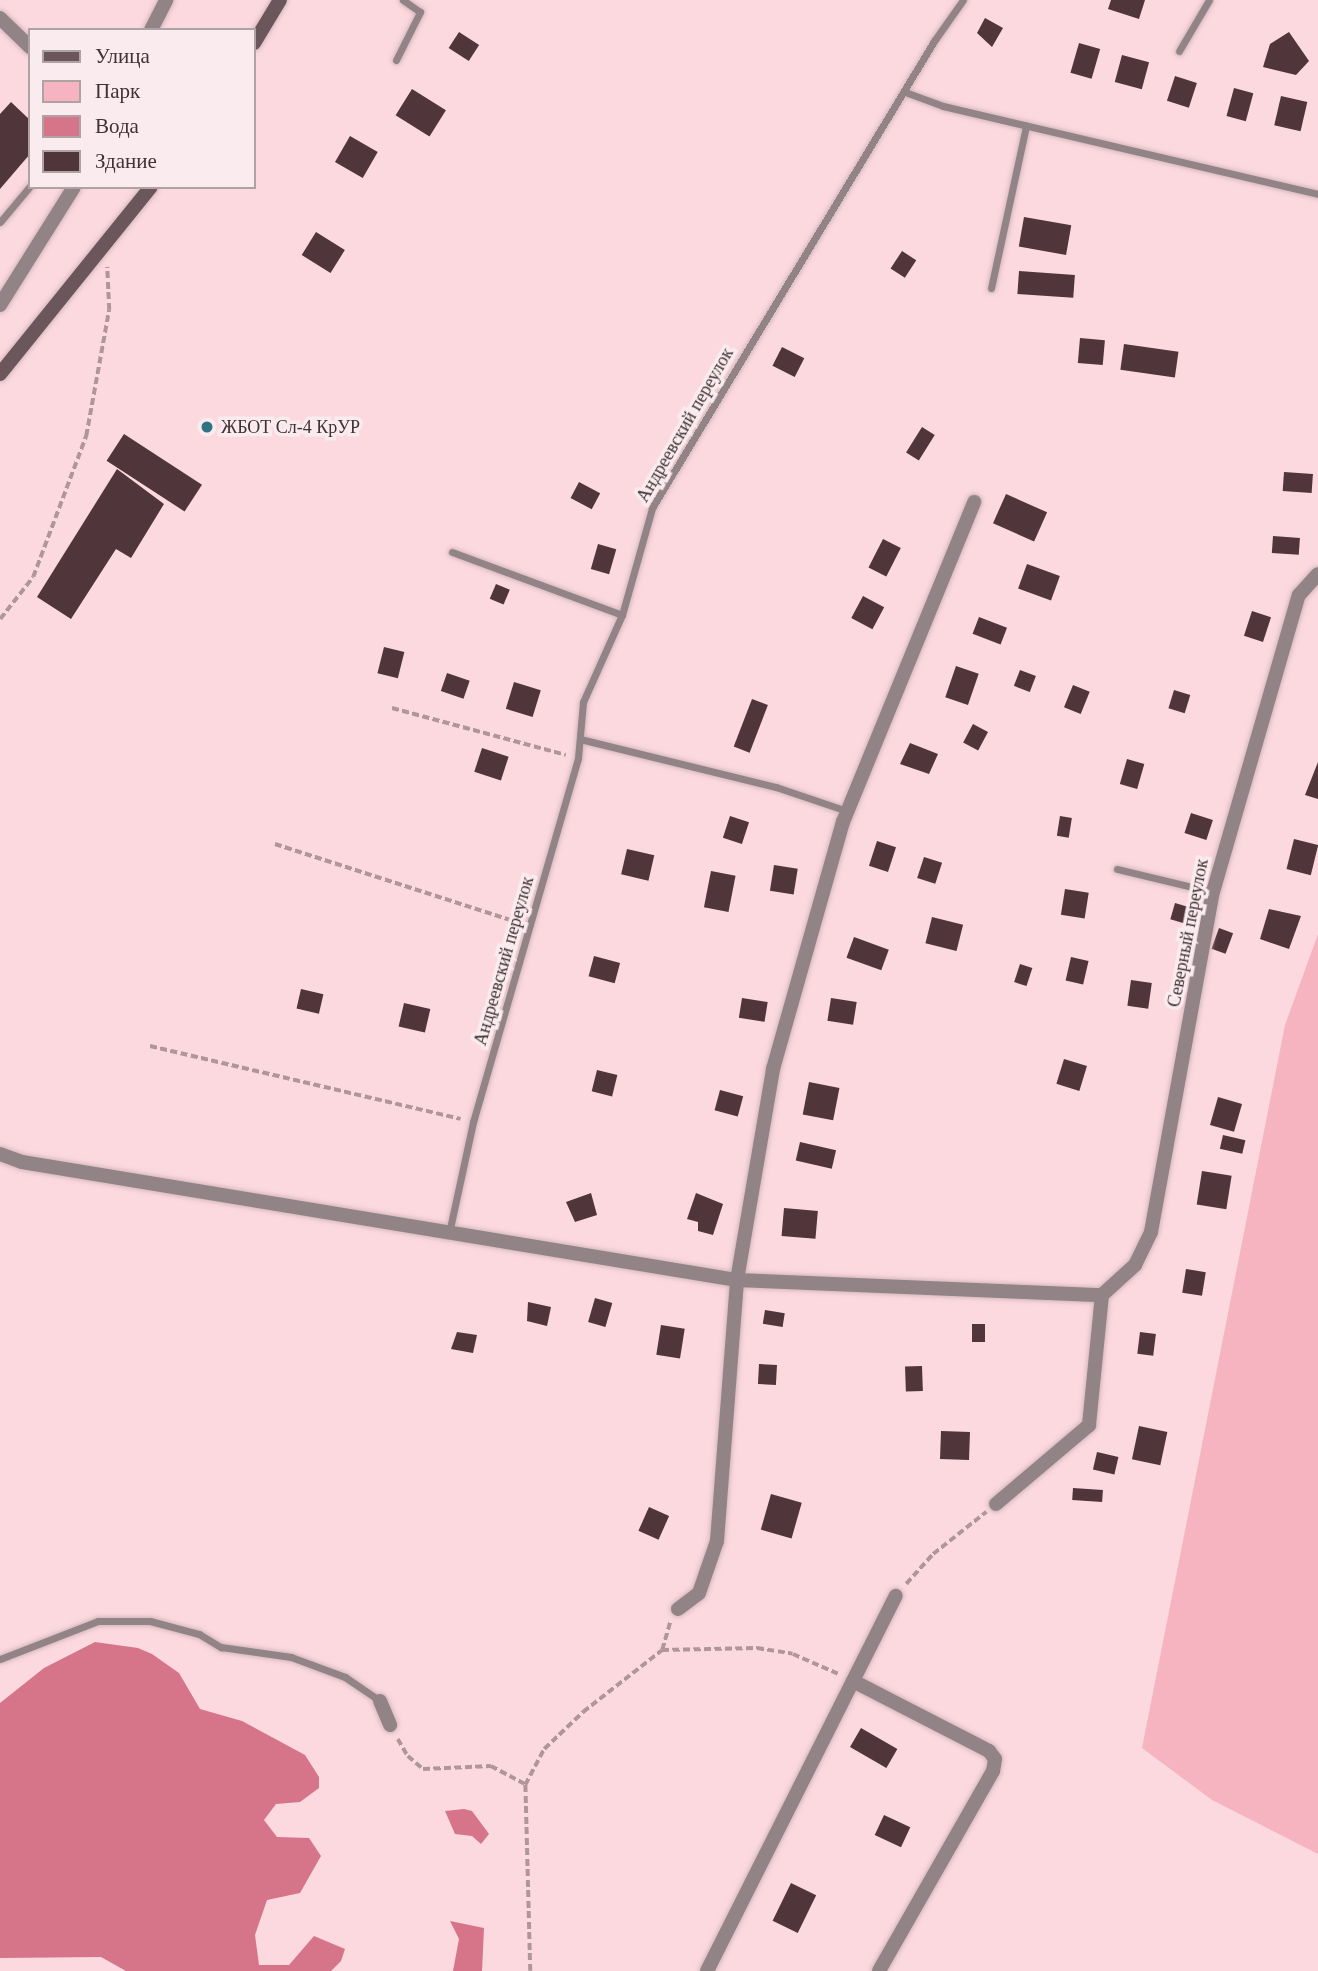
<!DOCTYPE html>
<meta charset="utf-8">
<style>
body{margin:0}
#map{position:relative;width:1318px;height:1971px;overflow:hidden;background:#fbd9df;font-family:Georgia,serif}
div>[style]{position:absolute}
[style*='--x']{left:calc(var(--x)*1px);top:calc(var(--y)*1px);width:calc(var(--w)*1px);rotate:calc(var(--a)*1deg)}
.green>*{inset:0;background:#f5b4c0}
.water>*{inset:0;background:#d6748a}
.building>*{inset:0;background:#50353b;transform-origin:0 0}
.path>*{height:3.5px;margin-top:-1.75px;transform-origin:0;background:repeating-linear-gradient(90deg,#b0969b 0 7px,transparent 0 10.5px)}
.roads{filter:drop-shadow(0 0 2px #d5b8bd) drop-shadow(0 0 2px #d5b8bd)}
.service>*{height:7px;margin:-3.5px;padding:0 3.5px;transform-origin:3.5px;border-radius:3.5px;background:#928486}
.minor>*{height:14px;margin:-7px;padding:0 7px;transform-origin:7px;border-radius:7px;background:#928486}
.secondary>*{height:14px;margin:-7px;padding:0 7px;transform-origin:7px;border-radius:7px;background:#6b575b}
.dots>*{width:19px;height:19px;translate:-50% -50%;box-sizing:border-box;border:4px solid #faecee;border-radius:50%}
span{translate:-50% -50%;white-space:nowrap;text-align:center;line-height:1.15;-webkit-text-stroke:7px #faecee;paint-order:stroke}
.street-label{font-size:18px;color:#3f3234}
.poi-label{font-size:18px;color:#3f3234}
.left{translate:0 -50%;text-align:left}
.legend{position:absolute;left:28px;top:28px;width:228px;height:161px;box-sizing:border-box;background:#faecee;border:2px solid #afa2a4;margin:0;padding:9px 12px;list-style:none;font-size:21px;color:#3f3234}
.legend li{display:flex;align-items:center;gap:14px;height:35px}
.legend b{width:35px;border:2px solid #afa2a4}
</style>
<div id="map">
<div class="green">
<div style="clip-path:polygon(1318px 934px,1318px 1854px,1212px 1800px,1142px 1748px,1285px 1025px)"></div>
</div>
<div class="water">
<div style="clip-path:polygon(95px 1642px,138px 1648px,152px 1654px,179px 1673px,200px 1709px,242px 1721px,305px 1755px,319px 1777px,319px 1788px,300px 1802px,276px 1804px,264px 1820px,277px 1837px,309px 1838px,321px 1856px,300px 1893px,267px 1900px,255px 1935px,259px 1965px,289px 1965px,314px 1936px,345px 1949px,341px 1961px,331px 1971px,126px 1971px,101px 1957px,0 1958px,0 1703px,44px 1668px)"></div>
<div style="clip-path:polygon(464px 1809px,472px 1811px,489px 1834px,481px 1844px,472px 1836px,455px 1834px,445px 1811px)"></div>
<div style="clip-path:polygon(450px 1921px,484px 1928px,482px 1971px,453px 1971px,459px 1939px)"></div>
</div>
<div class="building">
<div style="clip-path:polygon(1111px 0,1145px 0,1139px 19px,1108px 9px)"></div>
<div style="clip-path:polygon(985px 18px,1003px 28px,992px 47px,977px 33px)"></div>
<div style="left:459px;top:32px;width:24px;height:19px;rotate:33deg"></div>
<div style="clip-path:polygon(1289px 32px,1309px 61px,1296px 75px,1263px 67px,1270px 44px)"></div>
<div style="left:1079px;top:43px;width:22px;height:31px;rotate:16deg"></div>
<div style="left:1122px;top:55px;width:28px;height:28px;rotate:15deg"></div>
<div style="left:1175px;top:76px;width:23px;height:26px;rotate:18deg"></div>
<div style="left:1234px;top:88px;width:20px;height:29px;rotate:15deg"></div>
<div style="left:412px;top:89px;width:40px;height:31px;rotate:32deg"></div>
<div style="left:1281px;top:96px;width:27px;height:30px;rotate:13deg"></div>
<div style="clip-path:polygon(11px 102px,30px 120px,30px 154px,0 189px,0 114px)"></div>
<div style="left:350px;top:136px;width:32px;height:30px;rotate:30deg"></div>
<div style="left:1024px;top:217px;width:48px;height:30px;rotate:10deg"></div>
<div style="left:316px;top:232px;width:34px;height:27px;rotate:32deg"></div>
<div style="left:902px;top:251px;width:17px;height:21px;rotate:33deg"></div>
<div style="left:1019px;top:271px;width:56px;height:23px;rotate:4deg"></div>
<div style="left:1080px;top:338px;width:25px;height:25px;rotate:5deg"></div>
<div style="left:1124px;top:344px;width:55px;height:26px;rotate:8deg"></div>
<div style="left:782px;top:347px;width:25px;height:21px;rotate:27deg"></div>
<div style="left:922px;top:427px;width:15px;height:30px;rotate:32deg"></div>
<div style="left:124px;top:434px;width:93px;height:32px;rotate:33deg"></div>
<div style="clip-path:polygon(117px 469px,164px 504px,131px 558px,116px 549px,71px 619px,37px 597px)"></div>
<div style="left:1284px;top:472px;width:29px;height:19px;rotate:4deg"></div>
<div style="left:579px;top:482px;width:24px;height:18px;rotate:28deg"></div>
<div style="left:1006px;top:494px;width:45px;height:32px;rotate:24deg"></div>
<div style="left:1273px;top:536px;width:27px;height:17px;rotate:4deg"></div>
<div style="left:883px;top:539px;width:20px;height:32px;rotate:27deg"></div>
<div style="left:598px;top:544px;width:19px;height:26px;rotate:16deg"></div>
<div style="left:1027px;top:564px;width:35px;height:26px;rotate:20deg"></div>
<div style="left:496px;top:584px;width:15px;height:16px;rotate:23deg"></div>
<div style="left:863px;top:596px;width:24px;height:25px;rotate:28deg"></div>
<div style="left:1252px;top:611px;width:20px;height:26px;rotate:18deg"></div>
<div style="left:979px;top:617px;width:30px;height:18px;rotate:21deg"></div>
<div style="left:384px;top:647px;width:21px;height:27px;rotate:14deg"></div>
<div style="left:956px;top:666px;width:24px;height:33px;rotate:19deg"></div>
<div style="left:1020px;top:670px;width:17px;height:17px;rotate:21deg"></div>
<div style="left:447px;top:673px;width:24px;height:19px;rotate:19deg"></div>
<div style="left:514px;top:682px;width:28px;height:28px;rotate:17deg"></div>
<div style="left:1073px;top:685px;width:18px;height:24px;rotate:22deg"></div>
<div style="left:1174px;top:690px;width:17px;height:19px;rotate:17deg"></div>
<div style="left:752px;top:699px;width:17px;height:51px;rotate:21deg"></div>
<div style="left:973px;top:724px;width:17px;height:21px;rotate:28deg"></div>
<div style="clip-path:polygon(910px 743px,938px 754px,929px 774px,900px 764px)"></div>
<div style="left:482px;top:748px;width:28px;height:25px;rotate:18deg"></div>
<div style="left:1127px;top:759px;width:18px;height:26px;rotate:16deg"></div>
<div style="clip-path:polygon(1318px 762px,1318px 799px,1305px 795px)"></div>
<div style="left:1191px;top:813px;width:23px;height:21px;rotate:18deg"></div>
<div style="left:730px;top:816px;width:20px;height:23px;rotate:18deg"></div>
<div style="left:1060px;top:816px;width:12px;height:20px;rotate:9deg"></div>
<div style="left:1294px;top:839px;width:25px;height:31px;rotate:14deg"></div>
<div style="left:877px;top:841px;width:20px;height:26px;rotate:18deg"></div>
<div style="left:627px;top:849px;width:28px;height:26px;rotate:13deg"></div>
<div style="left:924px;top:857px;width:19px;height:22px;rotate:18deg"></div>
<div style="left:774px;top:865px;width:24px;height:26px;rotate:9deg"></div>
<div style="left:711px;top:871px;width:25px;height:37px;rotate:11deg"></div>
<div style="left:1065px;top:889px;width:24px;height:26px;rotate:9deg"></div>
<div style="left:1175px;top:903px;width:15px;height:17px;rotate:16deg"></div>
<div style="clip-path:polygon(1269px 909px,1301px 916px,1289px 949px,1260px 939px)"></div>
<div style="left:932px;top:917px;width:32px;height:27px;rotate:14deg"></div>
<div style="left:1219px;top:928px;width:15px;height:22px;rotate:20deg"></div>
<div style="left:854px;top:937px;width:37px;height:22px;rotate:20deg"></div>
<div style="left:594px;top:956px;width:27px;height:21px;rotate:15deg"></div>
<div style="left:1071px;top:957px;width:18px;height:24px;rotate:13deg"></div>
<div style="left:1020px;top:964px;width:13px;height:19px;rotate:18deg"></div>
<div style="left:1131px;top:980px;width:21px;height:26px;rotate:8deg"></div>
<div style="left:301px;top:989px;width:23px;height:20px;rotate:13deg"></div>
<div style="left:742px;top:998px;width:26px;height:20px;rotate:9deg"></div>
<div style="left:831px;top:998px;width:26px;height:23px;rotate:9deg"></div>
<div style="left:404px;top:1003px;width:27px;height:24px;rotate:13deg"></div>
<div style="left:1064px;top:1059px;width:24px;height:26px;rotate:17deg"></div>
<div style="left:597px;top:1070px;width:21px;height:22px;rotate:14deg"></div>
<div style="left:809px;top:1082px;width:31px;height:33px;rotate:11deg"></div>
<div style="left:720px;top:1090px;width:24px;height:21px;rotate:15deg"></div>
<div style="left:1218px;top:1097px;width:25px;height:29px;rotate:16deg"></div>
<div style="left:1223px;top:1135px;width:23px;height:14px;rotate:13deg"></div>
<div style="left:800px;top:1142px;width:37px;height:19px;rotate:13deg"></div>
<div style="left:1202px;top:1171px;width:30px;height:34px;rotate:9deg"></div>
<div style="clip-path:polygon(591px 1193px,597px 1215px,575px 1222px,566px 1202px)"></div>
<div style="clip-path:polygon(696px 1193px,723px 1204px,713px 1235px,698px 1231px,698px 1222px,687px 1219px)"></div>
<div style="left:784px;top:1208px;width:34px;height:28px;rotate:5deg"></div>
<div style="left:1186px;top:1269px;width:20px;height:24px;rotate:9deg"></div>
<div style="left:595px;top:1298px;width:18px;height:25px;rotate:16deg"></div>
<div style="clip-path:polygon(528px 1302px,551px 1307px,547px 1326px,527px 1321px)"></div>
<div style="left:765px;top:1310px;width:20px;height:14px;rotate:9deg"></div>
<div style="left:972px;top:1324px;width:13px;height:18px"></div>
<div style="left:661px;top:1325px;width:24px;height:30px;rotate:9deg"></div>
<div style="clip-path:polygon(457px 1332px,477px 1335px,473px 1353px,451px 1349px)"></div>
<div style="left:1140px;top:1332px;width:16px;height:22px;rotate:7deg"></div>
<div style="left:759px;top:1364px;width:18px;height:20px;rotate:3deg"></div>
<div style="left:922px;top:1366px;width:25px;height:17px;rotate:88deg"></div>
<div style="left:1139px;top:1426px;width:29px;height:34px;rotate:12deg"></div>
<div style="left:941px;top:1431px;width:29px;height:28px;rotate:2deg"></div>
<div style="left:1097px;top:1452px;width:22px;height:18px;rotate:13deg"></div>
<div style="left:1073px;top:1488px;width:30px;height:12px;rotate:4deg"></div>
<div style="left:771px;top:1494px;width:32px;height:37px;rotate:16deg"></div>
<div style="left:649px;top:1507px;width:22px;height:26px;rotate:24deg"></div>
<div style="left:861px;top:1728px;width:42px;height:22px;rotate:30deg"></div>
<div style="left:884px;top:1815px;width:29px;height:22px;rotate:25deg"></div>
<div style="left:791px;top:1883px;width:28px;height:42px;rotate:26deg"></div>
</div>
<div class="path">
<div style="--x:0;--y:619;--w:53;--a:-51.8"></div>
<div style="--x:33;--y:577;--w:151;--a:-69.4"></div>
<div style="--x:86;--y:436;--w:128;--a:-79.7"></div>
<div style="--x:109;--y:310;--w:43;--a:-92.7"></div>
<div style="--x:392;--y:708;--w:180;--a:15.1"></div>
<div style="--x:275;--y:844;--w:256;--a:17.9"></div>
<div style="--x:150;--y:1046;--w:319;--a:13.2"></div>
<div style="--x:906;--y:1584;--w:40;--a:-48"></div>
<div style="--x:933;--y:1554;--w:68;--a:-38.4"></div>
<div style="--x:662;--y:1650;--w:29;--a:-74"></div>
<div style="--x:398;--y:1739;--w:20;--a:60"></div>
<div style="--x:408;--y:1756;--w:20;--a:41"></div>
<div style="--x:423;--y:1769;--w:68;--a:-2.5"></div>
<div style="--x:491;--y:1766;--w:38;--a:28"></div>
<div style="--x:530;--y:1971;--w:186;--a:-91.5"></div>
<div style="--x:525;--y:1785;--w:41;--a:-62.2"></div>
<div style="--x:544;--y:1749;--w:54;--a:-43.5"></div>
<div style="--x:583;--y:1712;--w:100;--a:-38.1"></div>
<div style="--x:662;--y:1650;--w:95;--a:-1.2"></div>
<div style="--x:757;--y:1648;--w:36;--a:9"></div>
<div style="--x:793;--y:1654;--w:52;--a:23.6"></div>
</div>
<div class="roads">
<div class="service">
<div style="--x:1179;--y:51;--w:59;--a:-59.5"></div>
<div style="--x:396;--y:60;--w:54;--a:-63.4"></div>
<div style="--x:420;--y:12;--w:21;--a:-145"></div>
<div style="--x:905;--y:92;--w:40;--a:20.2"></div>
<div style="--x:943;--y:106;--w:385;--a:13.2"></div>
<div style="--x:0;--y:222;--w:47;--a:-50.2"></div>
<div style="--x:991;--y:288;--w:166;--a:-77.8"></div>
<div style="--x:452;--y:552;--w:181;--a:20.3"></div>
<div style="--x:580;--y:739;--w:202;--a:13.8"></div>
<div style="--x:776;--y:787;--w:75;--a:18.7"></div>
<div style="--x:1117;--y:869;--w:99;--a:13.5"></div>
<div style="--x:449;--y:1233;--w:114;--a:-77.8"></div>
<div style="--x:473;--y:1122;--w:379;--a:-73.9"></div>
<div style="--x:578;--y:758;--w:56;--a:-84.9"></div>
<div style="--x:583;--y:702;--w:95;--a:-65.9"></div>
<div style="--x:622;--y:615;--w:111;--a:-74.3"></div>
<div style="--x:652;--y:508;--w:546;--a:-58.87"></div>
<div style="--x:934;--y:41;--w:50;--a:-54.7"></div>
<div style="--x:0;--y:1659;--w:105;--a:-21.2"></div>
<div style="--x:98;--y:1621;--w:52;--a:0"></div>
<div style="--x:150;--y:1621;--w:51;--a:14.9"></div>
<div style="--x:199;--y:1634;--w:26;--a:31"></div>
<div style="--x:221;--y:1647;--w:71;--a:8.1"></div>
<div style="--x:291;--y:1657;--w:58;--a:20.3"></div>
<div style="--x:345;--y:1677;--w:42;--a:34.4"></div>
</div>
<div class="minor">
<div style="--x:0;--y:18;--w:42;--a:44"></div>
<div style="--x:151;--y:30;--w:34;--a:-63"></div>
<div style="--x:0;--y:305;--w:139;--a:-57.9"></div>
<div style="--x:0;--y:1154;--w:23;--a:20"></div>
<div style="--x:22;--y:1162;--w:725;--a:9.37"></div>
<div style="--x:737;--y:1280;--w:365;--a:2.4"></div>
<div style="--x:1102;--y:1295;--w:45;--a:-42.3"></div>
<div style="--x:1135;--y:1265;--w:37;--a:-64"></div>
<div style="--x:1151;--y:1232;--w:346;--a:-79.7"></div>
<div style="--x:1213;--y:892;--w:309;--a:-73.9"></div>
<div style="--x:1299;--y:595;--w:28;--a:-48"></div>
<div style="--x:996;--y:1504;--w:122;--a:-40.3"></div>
<div style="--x:1089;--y:1425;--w:131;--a:-84.3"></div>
<div style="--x:678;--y:1609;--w:26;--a:-37"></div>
<div style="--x:699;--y:1593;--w:55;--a:-70.9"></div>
<div style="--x:717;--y:1541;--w:262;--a:-85.6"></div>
<div style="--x:737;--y:1280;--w:214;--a:-80.3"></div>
<div style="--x:773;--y:1069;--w:257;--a:-74.2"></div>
<div style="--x:843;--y:822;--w:346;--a:-67.7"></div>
<div style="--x:853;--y:1681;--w:153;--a:27.2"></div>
<div style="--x:989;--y:1751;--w:10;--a:53"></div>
<div style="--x:995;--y:1759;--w:12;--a:99"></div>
<div style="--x:993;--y:1771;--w:230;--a:119.7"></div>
<div style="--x:380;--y:1701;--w:26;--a:67"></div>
<div style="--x:707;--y:1971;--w:420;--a:-63.3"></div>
</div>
<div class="secondary">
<div style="--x:254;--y:43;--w:50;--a:-58.8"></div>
<div style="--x:0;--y:374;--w:240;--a:-51.1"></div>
</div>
</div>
<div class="dots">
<div style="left:207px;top:427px;background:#307484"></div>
</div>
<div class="street-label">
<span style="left:685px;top:425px;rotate:-60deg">Андреевский переулок</span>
<span style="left:1188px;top:933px;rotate:-79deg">Северный переулок</span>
<span style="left:504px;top:961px;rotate:-74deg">Андреевский переулок</span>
</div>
<div class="poi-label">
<span class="left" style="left:221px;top:427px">ЖБОТ Сл-4 КрУР</span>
</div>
<ul class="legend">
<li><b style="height:9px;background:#6b575b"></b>Улица</li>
<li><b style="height:19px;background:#f5b4c0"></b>Парк</li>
<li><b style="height:19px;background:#d6748a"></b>Вода</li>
<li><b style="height:19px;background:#50353b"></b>Здание</li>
</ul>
</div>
